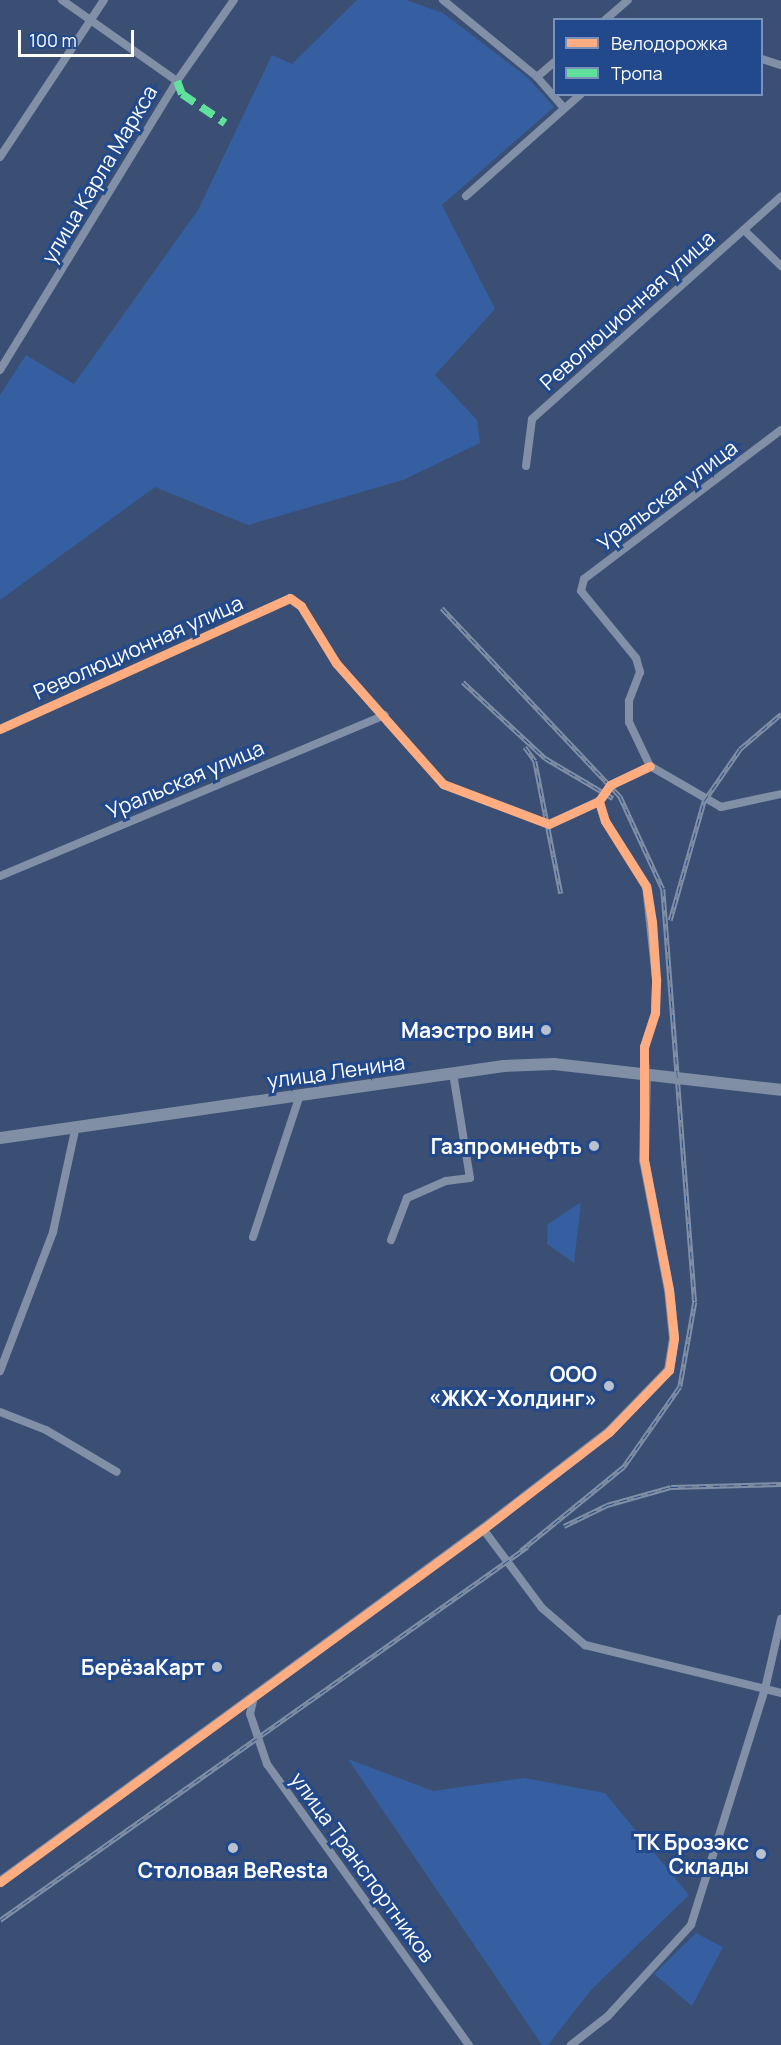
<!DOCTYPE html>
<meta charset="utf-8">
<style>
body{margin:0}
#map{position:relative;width:781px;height:2045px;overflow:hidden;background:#3a4f73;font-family:Manrope,sans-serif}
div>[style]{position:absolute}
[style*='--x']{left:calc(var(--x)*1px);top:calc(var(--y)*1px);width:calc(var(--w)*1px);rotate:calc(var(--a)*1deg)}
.green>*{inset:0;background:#365fa1}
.street>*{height:8px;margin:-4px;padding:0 4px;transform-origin:4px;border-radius:4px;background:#8190a7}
.secondary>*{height:10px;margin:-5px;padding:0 5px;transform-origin:5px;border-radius:5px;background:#7d8ba3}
.primary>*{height:12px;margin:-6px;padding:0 6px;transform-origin:6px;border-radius:6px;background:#808fa6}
.rail>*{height:4.5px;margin-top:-2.25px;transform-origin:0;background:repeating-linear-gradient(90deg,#22498b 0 7px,#818fa6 0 14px);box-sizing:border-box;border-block:2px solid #818fa6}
.quiet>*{height:8px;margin-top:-4px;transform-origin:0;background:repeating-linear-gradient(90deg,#60e19b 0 15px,transparent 0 23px)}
.cycleway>*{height:9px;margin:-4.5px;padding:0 4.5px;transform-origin:4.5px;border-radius:4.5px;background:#ffac80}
.dots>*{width:16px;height:16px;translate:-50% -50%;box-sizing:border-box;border:3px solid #22498b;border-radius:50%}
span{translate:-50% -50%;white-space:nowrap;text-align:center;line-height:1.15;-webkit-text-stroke:6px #22498b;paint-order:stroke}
.street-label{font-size:21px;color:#fff}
.poi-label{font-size:21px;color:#fff;font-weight:700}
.right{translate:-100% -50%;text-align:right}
.legend{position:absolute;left:553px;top:18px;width:210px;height:78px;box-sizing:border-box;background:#22498b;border:2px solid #7a92b9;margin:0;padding:8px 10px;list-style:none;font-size:18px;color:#fff}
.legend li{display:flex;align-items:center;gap:12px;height:30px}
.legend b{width:30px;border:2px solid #7a92b9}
.scale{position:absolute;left:18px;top:30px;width:116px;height:27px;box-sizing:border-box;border:3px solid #fff;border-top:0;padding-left:8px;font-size:18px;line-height:21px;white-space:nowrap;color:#fff;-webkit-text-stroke:4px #22498b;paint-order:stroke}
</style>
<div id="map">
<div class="green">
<div style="clip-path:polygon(357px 0,406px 0,443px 13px,527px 77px,554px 107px,442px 205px,495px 309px,435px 375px,477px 420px,480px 443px,403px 480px,248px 525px,155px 487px,0 600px,0 395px,26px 355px,74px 384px,198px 210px,272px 55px,292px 64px)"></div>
<div style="clip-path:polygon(581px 1202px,574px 1263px,547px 1244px,548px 1224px)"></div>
<div style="clip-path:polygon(348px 1759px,433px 1791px,524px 1778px,605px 1793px,689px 1895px,591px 1990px,548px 2045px,542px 2045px)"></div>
<div style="clip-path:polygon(696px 1933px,723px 1947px,692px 2006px,654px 1974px)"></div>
</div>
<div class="street">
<div style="--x:62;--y:0;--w:141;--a:35.2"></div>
<div style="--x:443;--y:0;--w:122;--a:39.3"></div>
<div style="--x:537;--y:77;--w:40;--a:49"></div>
<div style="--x:605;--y:20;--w:30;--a:-41"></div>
<div style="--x:762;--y:59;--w:20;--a:18"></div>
<div style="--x:537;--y:77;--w:23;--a:-41"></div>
<div style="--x:0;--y:157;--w:188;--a:-56.5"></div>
<div style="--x:466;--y:196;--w:154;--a:-41.6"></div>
<div style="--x:744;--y:230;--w:52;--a:44.2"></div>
<div style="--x:0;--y:370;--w:339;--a:-58.5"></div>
<div style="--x:177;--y:81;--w:99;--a:-54.9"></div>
<div style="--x:781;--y:430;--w:247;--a:142.9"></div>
<div style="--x:584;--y:579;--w:12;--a:104"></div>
<div style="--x:581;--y:591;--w:87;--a:50.6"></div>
<div style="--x:636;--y:658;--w:15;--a:74"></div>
<div style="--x:640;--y:672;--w:31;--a:111"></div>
<div style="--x:629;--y:701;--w:21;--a:90"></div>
<div style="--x:629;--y:722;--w:49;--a:64.5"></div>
<div style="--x:650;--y:766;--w:82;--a:30"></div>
<div style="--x:721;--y:807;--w:61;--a:-12.2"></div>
<div style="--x:526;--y:466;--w:47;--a:-82.7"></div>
<div style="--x:532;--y:419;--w:334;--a:-41.8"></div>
<div style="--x:0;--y:729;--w:318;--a:-24.3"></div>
<div style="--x:290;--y:598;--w:14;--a:36"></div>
<div style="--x:301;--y:606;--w:67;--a:58.4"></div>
<div style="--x:336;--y:663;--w:162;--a:48.5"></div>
<div style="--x:443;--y:784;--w:113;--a:20.7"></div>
<div style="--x:549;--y:824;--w:55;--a:-24.7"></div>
<div style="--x:0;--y:876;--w:417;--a:-22.7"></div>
<div style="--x:646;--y:1074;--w:27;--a:-94"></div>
<div style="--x:644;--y:1047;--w:36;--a:-72"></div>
<div style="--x:655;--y:1013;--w:34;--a:-88"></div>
<div style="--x:656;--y:979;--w:94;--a:-96.1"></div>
<div style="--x:646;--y:886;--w:77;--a:-122.2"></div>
<div style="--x:605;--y:821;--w:21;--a:-107"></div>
<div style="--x:599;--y:801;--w:19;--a:-55"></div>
<div style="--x:610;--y:785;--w:44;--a:-25.4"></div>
<div style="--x:253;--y:1237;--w:150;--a:-71.7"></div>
<div style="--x:391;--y:1240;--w:45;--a:-69.1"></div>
<div style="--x:407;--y:1198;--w:43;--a:-23.6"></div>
<div style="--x:446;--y:1181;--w:24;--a:-7"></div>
<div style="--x:470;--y:1178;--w:106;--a:-99.2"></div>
<div style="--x:0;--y:1371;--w:149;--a:-69.1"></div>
<div style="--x:53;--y:1232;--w:104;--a:-77.8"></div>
<div style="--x:0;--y:1412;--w:49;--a:21.4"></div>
<div style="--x:46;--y:1430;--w:82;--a:30.6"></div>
<div style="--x:483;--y:1529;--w:99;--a:53.2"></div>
<div style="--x:542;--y:1608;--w:57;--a:40.7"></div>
<div style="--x:585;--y:1645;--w:185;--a:13.7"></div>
<div style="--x:765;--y:1689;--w:72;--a:-77.1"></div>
<div style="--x:253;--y:1701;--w:13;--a:103"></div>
<div style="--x:250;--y:1714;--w:53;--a:71.2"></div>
<div style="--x:267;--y:1764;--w:346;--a:54.3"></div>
<div style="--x:571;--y:2045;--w:47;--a:-38.1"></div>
<div style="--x:608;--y:2016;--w:123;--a:-47.6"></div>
<div style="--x:691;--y:1925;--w:247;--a:-72.6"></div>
<div style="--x:765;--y:1689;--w:16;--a:14"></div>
</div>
<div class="secondary">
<div style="--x:0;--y:1882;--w:598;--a:-36.16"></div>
<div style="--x:483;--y:1529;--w:159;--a:-37.6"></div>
<div style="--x:609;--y:1432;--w:86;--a:-45.9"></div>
<div style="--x:669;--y:1370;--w:32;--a:-81"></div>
<div style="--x:674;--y:1338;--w:48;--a:-95.9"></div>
<div style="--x:669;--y:1290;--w:132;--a:-100.9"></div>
<div style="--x:644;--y:1160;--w:86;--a:-88.7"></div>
</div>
<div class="primary">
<div style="--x:0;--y:1138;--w:509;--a:-8.13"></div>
<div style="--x:504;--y:1066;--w:50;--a:-2.3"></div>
<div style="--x:554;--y:1064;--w:228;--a:6.5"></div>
</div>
<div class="rail">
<div style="--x:442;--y:608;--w:259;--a:46.6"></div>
<div style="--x:620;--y:796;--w:102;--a:65.2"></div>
<div style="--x:663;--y:889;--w:414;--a:85.6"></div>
<div style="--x:695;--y:1302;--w:86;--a:100"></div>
<div style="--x:680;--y:1387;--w:98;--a:125"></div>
<div style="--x:624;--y:1467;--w:133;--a:140.8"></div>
<div style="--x:463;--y:682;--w:112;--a:42.8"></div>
<div style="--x:545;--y:758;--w:79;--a:30.5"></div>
<div style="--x:525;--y:747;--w:17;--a:54"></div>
<div style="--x:535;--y:761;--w:135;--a:78.9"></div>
<div style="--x:670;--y:920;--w:124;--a:-74.1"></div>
<div style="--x:704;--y:801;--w:63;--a:-55.3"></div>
<div style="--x:740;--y:749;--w:54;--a:-40.5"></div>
<div style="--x:564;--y:1526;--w:48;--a:-26"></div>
<div style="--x:607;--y:1505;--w:66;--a:-15.7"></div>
<div style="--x:671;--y:1487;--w:110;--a:-1.6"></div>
<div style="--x:0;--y:1920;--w:646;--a:-35.29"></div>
</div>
<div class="quiet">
<div style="--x:177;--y:81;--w:14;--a:69"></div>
<div style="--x:182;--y:94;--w:52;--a:34"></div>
</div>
<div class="cycleway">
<div style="--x:0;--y:729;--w:318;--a:-24.3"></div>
<div style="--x:290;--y:598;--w:14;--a:36"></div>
<div style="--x:301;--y:606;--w:67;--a:58.4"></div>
<div style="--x:336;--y:663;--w:162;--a:48.5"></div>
<div style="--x:443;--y:784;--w:113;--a:20.7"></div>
<div style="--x:549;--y:824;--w:55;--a:-24.7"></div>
<div style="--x:0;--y:1882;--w:598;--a:-36.16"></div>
<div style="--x:483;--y:1529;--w:159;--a:-37.6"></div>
<div style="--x:609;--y:1432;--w:86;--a:-45.9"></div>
<div style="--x:669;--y:1370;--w:32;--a:-81"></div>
<div style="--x:674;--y:1338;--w:48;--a:-95.9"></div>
<div style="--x:669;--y:1290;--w:132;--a:-100.9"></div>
<div style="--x:644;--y:1160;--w:113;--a:-90"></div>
<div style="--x:644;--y:1047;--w:36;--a:-72"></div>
<div style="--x:655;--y:1013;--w:34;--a:-88"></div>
<div style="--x:656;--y:979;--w:57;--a:-94"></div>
<div style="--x:652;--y:922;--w:36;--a:-99"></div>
<div style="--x:646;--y:886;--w:77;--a:-122.2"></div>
<div style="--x:605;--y:821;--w:21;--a:-107"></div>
<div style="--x:599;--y:801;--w:19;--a:-55"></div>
<div style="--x:610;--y:785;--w:44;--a:-25.4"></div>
</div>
<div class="dots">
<div style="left:546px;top:1030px;background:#bac1ce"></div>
<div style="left:594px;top:1146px;background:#bac1ce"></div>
<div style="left:609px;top:1386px;background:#bac1ce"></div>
<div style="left:217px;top:1667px;background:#bac1ce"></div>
<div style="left:233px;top:1848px;background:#bac1ce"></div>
<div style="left:761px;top:1854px;background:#bac1ce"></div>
</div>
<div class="street-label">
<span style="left:99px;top:174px;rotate:-59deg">улица Карла Маркса</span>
<span style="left:627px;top:310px;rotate:-42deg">Революционная улица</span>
<span style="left:667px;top:495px;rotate:-37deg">Уральская улица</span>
<span style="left:138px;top:647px;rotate:-24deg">Революционная улица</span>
<span style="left:185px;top:779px;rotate:-23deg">Уральская улица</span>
<span style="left:336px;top:1071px;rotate:-8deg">улица Ленина</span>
<span style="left:363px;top:1867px;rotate:54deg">улица Транспортников</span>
</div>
<div class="poi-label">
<span class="right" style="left:534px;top:1030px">Маэстро вин</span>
<span class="right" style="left:582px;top:1146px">Газпромнефть</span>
<span class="right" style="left:597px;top:1386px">ООО<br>«ЖКХ-Холдинг»</span>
<span class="right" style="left:205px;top:1667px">БерёзаКарт</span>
<span class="right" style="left:749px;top:1854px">ТК Брозэкс<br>Склады</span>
<span style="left:233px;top:1870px">Столовая BeResta</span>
</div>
<ul class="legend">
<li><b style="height:8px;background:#ffac80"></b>Велодорожка</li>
<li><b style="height:8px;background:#60e19b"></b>Тропа</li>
</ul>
<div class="scale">100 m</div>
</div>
